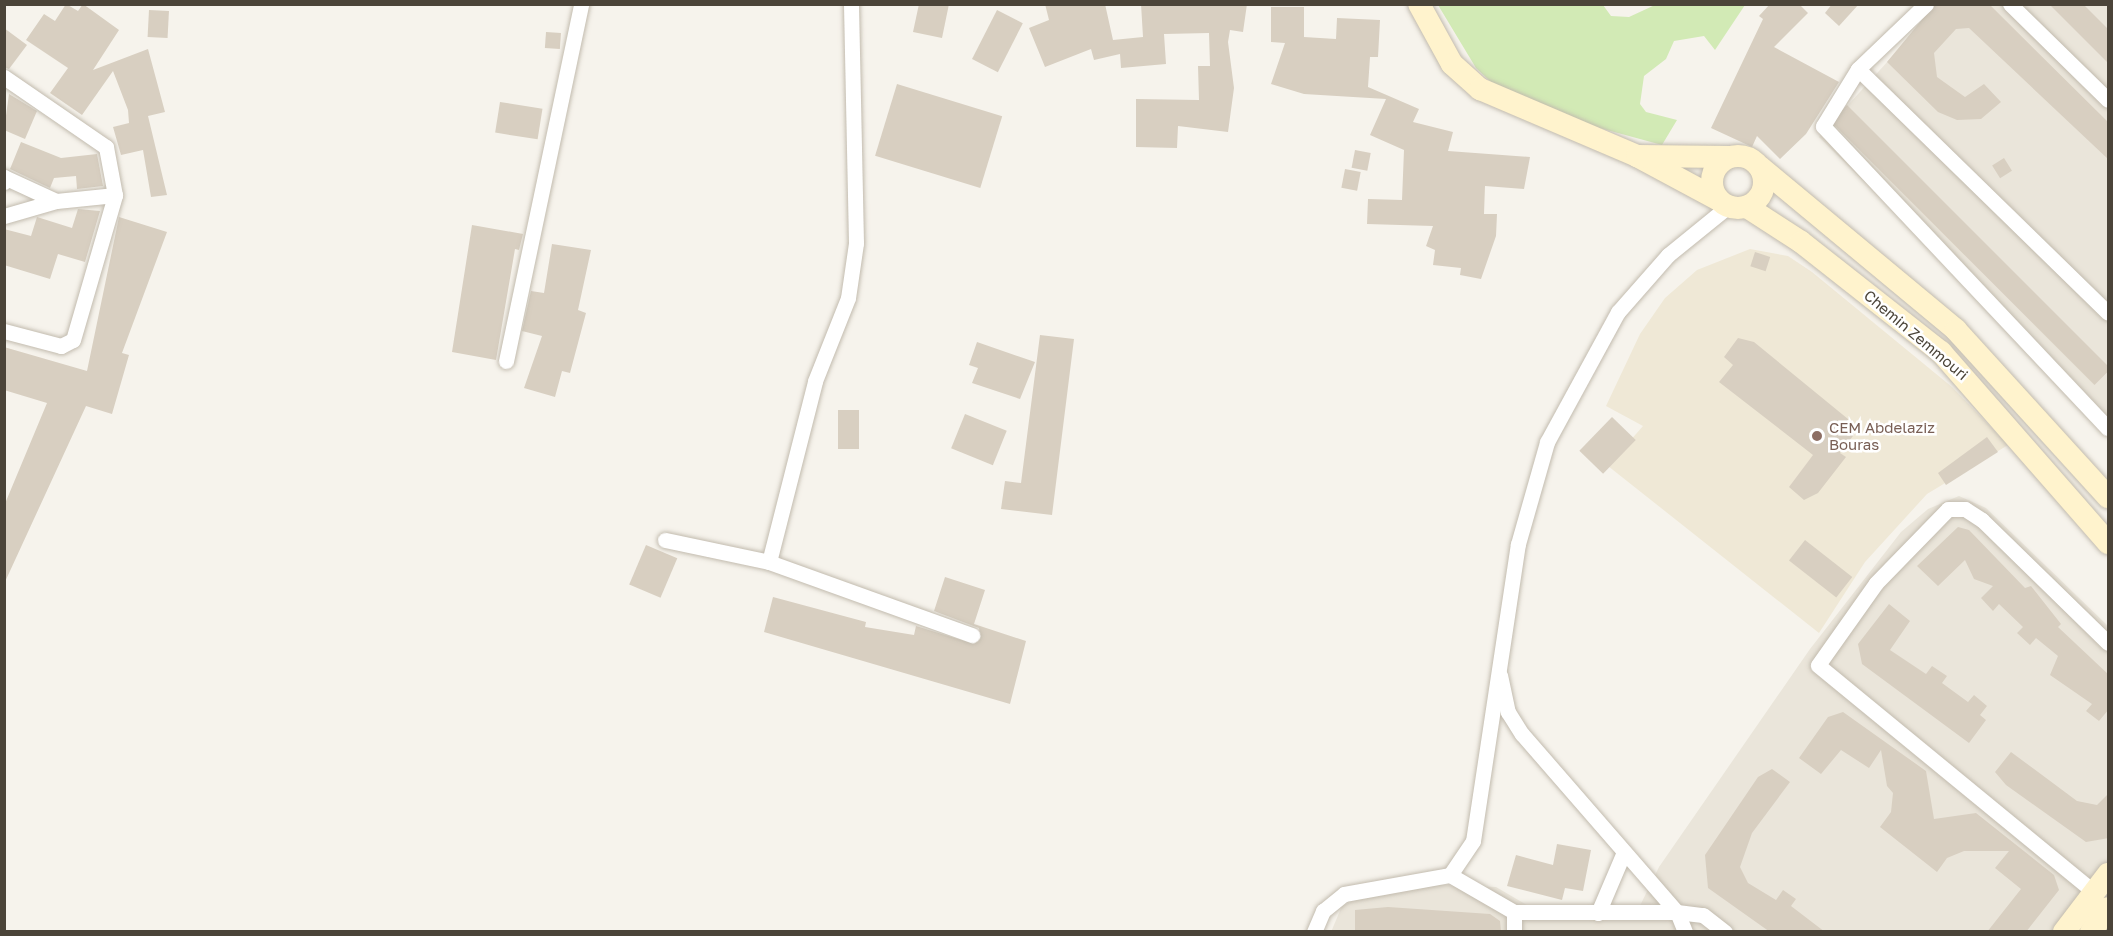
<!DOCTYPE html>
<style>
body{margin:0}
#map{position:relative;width:2113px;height:936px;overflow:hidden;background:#f6f3ec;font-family:"Golos Text",sans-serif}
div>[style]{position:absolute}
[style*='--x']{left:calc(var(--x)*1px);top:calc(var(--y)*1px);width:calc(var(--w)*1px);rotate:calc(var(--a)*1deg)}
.residential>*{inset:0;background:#eae5da}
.education>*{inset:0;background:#efe8d6}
.green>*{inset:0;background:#d2eab5}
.building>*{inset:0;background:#d8cfc1;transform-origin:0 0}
.roads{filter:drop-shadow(0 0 2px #c2bbae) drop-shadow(0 0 2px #c2bbae)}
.street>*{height:15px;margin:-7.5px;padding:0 7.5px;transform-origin:7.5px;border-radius:7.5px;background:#fff}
.secondary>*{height:22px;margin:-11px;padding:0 11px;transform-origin:11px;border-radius:11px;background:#fff3cd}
.secondary>.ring{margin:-11px;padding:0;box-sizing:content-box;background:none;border:22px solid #fff3cd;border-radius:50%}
.dots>*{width:16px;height:16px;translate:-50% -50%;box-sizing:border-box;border:3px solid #fff;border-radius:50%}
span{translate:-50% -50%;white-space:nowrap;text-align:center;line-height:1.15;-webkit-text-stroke:5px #fff;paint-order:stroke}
.street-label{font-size:15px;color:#4b4439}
.education-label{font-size:15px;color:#785e54}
.left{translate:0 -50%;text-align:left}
.frame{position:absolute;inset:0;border:6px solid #4b4439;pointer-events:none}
</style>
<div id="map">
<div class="residential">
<div style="clip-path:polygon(1939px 5px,2108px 5px,2108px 422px,1819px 137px)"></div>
<div style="clip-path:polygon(1959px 496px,1986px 508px,2108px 626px,2108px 931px,1331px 932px,1342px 906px,1371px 892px,1441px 885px,1496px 887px,1544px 915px,1633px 920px,1659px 867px,1810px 649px,1901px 532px,1928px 509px)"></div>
</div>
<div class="education">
<div style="clip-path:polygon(1750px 249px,1788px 256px,1812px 272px,1952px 387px,2008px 445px,1927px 494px,1865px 562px,1819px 633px,1608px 466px,1643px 426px,1606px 406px,1640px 334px,1665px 298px,1697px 270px)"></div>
</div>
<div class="green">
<div style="clip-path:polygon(1438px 5px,1603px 5px,1611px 16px,1629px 17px,1655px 5px,1745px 5px,1715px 50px,1704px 36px,1674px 41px,1666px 59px,1644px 76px,1640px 104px,1646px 112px,1677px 120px,1662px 145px,1574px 121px,1491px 82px,1476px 68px)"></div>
</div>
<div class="building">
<div style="clip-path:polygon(66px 4px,78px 11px,83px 4px,119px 30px,93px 70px,148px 49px,165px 112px,148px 116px,167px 195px,151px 197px,143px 150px,121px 155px,113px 127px,129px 123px,128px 110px,113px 71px,82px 115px,50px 93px,68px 68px,26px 40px,44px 14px,55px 21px)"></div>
<div style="clip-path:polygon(919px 4px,949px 4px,942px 38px,913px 32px)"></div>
<div style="clip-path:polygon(1045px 4px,1105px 4px,1113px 40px,1143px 37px,1141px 4px,1247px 4px,1243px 32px,1230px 30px,1228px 42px,1234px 88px,1228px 132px,1178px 126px,1177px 148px,1136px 147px,1136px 99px,1199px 100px,1198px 66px,1210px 66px,1209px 33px,1164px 34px,1166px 64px,1121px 68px,1120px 54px,1094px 60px,1091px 49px,1045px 67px,1029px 28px,1049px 20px)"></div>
<div style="clip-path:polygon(1770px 4px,1799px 4px,1808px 13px,1774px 47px,1839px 82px,1806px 134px,1780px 159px,1757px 136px,1752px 147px,1711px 128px,1763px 19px,1759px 16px)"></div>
<div style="clip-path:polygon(1832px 4px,1859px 4px,1839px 26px,1825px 13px)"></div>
<div style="clip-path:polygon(1935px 4px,1989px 4px,2109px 123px,2109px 160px,1969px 28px,1956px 29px,1934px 53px,1937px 77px,1965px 97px,1984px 84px,2001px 102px,1981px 119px,1957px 120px,1938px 112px,1887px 62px)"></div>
<div style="clip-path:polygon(2049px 4px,2083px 4px,2109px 30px,2109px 64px)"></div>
<div style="clip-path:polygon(1271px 7px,1304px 7px,1304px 37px,1336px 39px,1337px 18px,1380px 20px,1378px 57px,1370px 57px,1368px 87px,1419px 109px,1413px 122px,1453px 132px,1448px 151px,1530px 157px,1524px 189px,1485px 186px,1484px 214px,1497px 214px,1496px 236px,1481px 279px,1460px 275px,1461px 268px,1433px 265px,1435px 250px,1426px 246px,1433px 226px,1367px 224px,1368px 199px,1402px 200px,1404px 150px,1370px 135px,1386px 99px,1304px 94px,1271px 84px,1285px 43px,1271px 42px)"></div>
<div style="left:149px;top:10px;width:20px;height:27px;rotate:3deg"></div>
<div style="left:997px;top:10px;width:29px;height:55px;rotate:27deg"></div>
<div style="clip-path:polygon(4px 28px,27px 45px,9px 69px,4px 67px)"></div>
<div style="left:546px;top:32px;width:15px;height:16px;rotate:4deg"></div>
<div style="left:897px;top:84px;width:110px;height:75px;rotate:17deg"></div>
<div style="clip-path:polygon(9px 94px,37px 111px,25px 139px,4px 130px)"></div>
<div style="left:500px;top:102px;width:43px;height:31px;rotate:9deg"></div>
<div style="left:1847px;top:105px;width:373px;height:23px;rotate:45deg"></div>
<div style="clip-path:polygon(21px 142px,61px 158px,97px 154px,103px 186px,77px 189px,76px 176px,54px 178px,50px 188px,10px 169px)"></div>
<div style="left:1355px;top:150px;width:16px;height:18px;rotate:11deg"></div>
<div style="left:2004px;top:158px;width:15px;height:14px;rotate:58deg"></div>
<div style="left:1345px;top:169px;width:16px;height:19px;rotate:11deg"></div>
<div style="clip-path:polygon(78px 209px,100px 211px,85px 262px,58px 254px,50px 279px,4px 265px,4px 229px,31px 236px,37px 217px,72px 228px)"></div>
<div style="clip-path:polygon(119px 217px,167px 232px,122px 353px,129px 355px,112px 414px,86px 406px,4px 584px,4px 506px,47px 403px,4px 390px,4px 347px,87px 371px)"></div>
<div style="clip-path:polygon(472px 225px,523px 234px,519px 250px,515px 249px,496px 360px,452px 352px)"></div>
<div style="clip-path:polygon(552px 244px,591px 250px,578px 310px,586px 313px,570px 373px,562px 371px,555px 397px,524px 388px,542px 336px,522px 331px,531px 291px,544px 293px)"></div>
<div style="left:1755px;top:252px;width:16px;height:15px;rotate:18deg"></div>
<div style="clip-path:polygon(1040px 335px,1074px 339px,1052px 515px,1001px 509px,1005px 481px,1021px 483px)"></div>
<div style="clip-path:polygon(1738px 338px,1754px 342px,1848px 419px,1856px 432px,1840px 453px,1846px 457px,1818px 493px,1804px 500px,1789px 487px,1813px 455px,1719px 382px,1733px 365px,1724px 357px)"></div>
<div style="clip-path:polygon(977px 342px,1035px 362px,1020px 399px,972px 383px,978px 368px,969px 365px)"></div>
<div style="left:838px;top:410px;width:21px;height:39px"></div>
<div style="left:965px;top:414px;width:45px;height:37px;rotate:22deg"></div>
<div style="left:1612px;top:417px;width:33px;height:47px;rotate:44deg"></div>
<div style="clip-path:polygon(1987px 437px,1998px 452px,1946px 485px,1938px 473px)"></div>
<div style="clip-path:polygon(1958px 527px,1969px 530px,2025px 588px,2031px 586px,2061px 624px,2058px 627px,2109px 675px,2109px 709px,2099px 721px,2086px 711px,2092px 704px,2050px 675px,2058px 656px,2036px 638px,2030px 645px,2017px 633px,2023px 627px,1999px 604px,1993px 611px,1981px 598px,1993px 586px,1974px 579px,1965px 560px,1938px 586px,1917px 566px)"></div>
<div style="left:1805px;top:540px;width:60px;height:26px;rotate:38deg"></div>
<div style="left:646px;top:545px;width:34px;height:43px;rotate:23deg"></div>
<div style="clip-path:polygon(945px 577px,985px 590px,974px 624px,1026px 641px,1010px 704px,764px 632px,773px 597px,866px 622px,865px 627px,914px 635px,916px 626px,974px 644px,981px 638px,979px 628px,934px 611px)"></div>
<div style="clip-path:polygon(1889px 604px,1910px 621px,1890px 650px,1926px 674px,1932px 666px,1947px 676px,1942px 683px,1968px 702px,1974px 695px,1987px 706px,1980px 715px,1986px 720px,1969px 743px,1862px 664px,1858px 644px)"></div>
<div style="clip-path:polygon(1843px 712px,1926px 771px,1934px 819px,1976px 813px,2054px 875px,2059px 890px,2026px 932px,1987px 932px,2021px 889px,1995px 868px,2009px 851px,1964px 851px,1947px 858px,1937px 872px,1880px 827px,1891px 812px,1893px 793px,1887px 786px,1881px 750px,1869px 768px,1841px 750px,1821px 774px,1799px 758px,1828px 717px)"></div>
<div style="clip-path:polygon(2011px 752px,2077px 801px,2097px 805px,2109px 793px,2109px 838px,2086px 842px,2006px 785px,1995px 772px)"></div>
<div style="clip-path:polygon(1772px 769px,1790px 782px,1752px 833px,1740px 867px,1748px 883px,1776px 900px,1783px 890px,1796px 899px,1791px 906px,1825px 932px,1770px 932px,1708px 888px,1705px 855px,1758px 777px)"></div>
<div style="clip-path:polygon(1557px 844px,1591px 850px,1583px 891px,1565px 888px,1562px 900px,1507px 886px,1516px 855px,1553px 865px)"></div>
<div style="clip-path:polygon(1388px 907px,1490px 914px,1500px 921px,1501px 932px,1355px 932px,1355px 910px)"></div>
</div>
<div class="roads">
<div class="street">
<div style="--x:1926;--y:4;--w:94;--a:136.3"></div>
<div style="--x:1858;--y:69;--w:67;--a:121.6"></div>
<div style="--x:1823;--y:126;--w:415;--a:46.7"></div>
<div style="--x:2010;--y:4;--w:137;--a:44.4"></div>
<div style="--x:1858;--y:69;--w:349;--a:44.3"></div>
<div style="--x:4;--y:77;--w:124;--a:34.5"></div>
<div style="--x:106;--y:147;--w:49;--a:79.4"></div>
<div style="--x:115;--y:195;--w:59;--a:174.2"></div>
<div style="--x:56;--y:201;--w:54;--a:163.9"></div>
<div style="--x:4;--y:182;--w:5;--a:-90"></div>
<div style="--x:4;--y:177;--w:57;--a:24.8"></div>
<div style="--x:4;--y:331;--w:59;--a:14.7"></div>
<div style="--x:61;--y:346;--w:13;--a:-27"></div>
<div style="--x:73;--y:340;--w:151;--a:-73.8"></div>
<div style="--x:506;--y:361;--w:365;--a:-78.1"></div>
<div style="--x:665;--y:540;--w:106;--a:11.9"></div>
<div style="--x:769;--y:562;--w:216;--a:19.8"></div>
<div style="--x:769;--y:562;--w:187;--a:-75.7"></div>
<div style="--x:815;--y:381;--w:89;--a:-68.3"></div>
<div style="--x:848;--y:298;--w:56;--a:-81.7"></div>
<div style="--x:856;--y:243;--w:239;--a:-91.2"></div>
<div style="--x:1500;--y:675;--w:38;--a:78"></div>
<div style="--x:1508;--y:712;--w:26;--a:58"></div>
<div style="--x:1522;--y:734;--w:236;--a:49"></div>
<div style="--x:1677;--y:912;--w:22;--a:68"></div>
<div style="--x:1450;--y:875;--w:74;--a:30"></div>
<div style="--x:1514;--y:912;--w:163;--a:0"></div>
<div style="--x:1677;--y:912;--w:26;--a:7"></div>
<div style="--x:1703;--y:915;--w:28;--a:38"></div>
<div style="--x:2094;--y:892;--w:357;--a:-140.6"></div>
<div style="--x:1818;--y:665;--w:100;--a:-54.7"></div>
<div style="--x:1876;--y:583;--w:103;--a:-45.8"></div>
<div style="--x:1948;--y:509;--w:17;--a:0"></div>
<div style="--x:1965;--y:509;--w:20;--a:33"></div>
<div style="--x:1982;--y:520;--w:176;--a:44.3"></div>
<div style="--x:1598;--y:913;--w:66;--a:-66.9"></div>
<div style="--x:1314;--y:932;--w:23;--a:-67"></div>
<div style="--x:1323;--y:911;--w:27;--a:-39"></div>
<div style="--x:1344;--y:894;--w:108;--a:-10.2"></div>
<div style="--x:1450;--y:875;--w:41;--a:-55.9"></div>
<div style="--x:1473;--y:841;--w:300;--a:-81.4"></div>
<div style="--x:1518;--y:544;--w:106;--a:-74.1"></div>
<div style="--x:1547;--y:442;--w:148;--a:-61.4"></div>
<div style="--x:1618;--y:312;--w:76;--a:-48.7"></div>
<div style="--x:1668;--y:255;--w:76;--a:-39.1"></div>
<div style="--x:1514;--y:932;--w:20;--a:-90"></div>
</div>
<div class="secondary">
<div style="--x:1419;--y:4;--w:68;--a:61.2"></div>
<div style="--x:1452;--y:64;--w:38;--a:42"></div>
<div style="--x:1480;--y:89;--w:171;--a:23.1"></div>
<div style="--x:1637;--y:156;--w:91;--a:28.3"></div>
<div class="ring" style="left:1712px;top:156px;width:30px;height:30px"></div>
<div style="--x:1637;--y:156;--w:92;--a:0.6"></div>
<div style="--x:1760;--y:167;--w:255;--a:39.7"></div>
<div style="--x:1956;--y:330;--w:226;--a:47.7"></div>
<div style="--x:1747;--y:207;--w:64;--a:32.9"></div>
<div style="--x:1801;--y:242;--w:178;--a:38.2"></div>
<div style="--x:1941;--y:352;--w:254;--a:48.8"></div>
<div style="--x:2064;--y:932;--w:73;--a:-52.8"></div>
<div style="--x:2091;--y:932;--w:29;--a:-55"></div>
</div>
</div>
<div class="dots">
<div style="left:1817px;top:436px;background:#8d6e63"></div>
</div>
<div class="street-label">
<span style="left:1916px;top:335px;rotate:40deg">Chemin Zemmouri</span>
</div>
<div class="education-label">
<span class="left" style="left:1829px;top:436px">CEM Abdelaziz<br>Bouras</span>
</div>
<div class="frame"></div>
</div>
